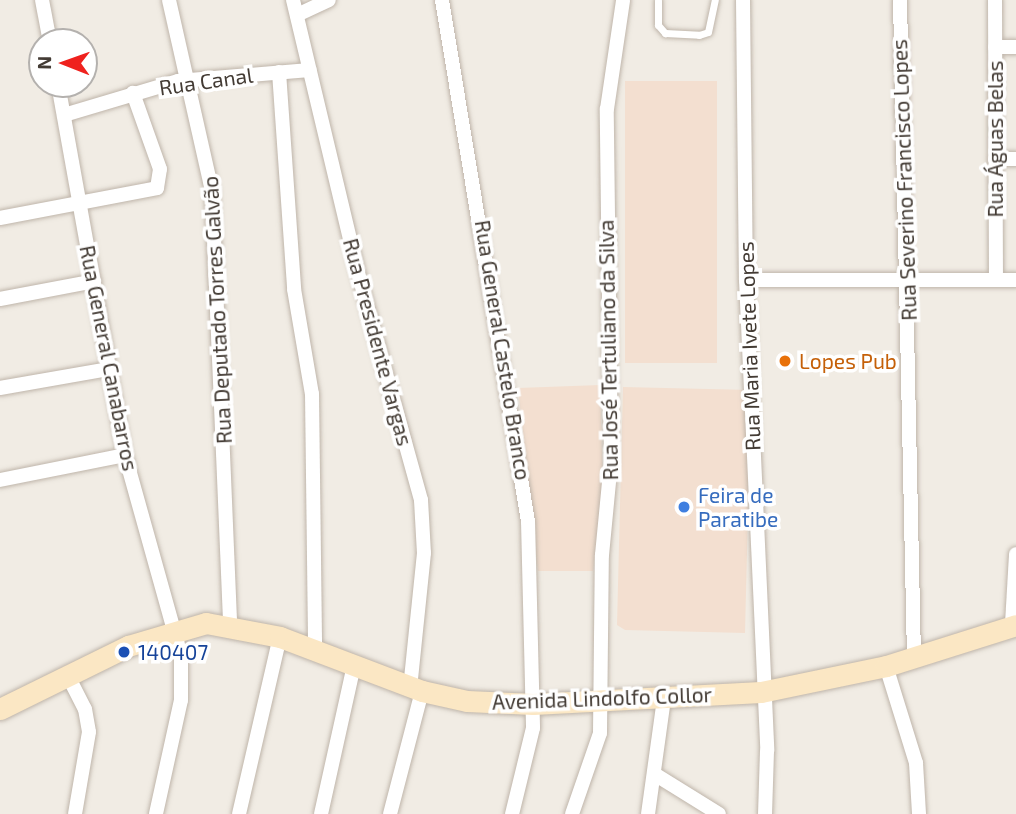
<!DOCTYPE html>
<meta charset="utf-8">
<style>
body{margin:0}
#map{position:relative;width:1016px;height:814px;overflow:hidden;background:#f1ece4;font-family:"Exo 2",sans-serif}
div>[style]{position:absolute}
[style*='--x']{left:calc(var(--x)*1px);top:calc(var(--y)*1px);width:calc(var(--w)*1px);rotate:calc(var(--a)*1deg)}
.commercial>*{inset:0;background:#f3dfd0;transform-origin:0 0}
.roads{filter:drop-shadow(0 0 2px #bfb5aa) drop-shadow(0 0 2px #bfb5aa)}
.lane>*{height:7px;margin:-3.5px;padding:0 3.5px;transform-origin:3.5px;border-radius:3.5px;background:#fff}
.street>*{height:14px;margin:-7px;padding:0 7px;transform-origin:7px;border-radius:7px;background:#fff}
.secondary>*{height:21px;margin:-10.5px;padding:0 10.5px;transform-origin:10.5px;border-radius:10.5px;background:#fbe7c4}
.dots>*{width:19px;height:19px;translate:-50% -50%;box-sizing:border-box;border:4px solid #fff;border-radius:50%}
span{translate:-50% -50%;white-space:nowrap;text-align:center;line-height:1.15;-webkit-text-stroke:7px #fff;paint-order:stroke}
.street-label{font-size:21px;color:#433b34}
.food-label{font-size:21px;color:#c56008}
.left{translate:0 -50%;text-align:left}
.shop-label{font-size:21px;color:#366cbe}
.transit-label{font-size:21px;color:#164399}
.north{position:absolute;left:28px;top:28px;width:70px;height:70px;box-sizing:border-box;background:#fff;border:2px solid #b4b1ae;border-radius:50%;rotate:271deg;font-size:19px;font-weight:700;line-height:28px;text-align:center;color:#433b34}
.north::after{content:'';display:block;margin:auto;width:24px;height:32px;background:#ef221e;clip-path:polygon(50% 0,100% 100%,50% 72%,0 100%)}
</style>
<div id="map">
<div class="commercial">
<div style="left:625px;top:81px;width:92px;height:282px"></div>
<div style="clip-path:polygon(600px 385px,603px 491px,593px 571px,538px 571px,518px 388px)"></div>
<div style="clip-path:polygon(623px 387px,751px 390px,745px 633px,625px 630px,617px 625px)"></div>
</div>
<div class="roads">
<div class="lane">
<div style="--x:658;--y:0;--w:25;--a:90"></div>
<div style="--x:658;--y:25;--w:11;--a:49"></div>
<div style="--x:665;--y:33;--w:34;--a:3"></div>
<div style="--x:699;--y:35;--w:9;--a:-18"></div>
<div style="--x:708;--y:32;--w:33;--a:-78"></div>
</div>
<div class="street">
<div style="--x:42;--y:0;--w:43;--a:79.2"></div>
<div style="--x:169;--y:0;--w:196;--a:77.3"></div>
<div style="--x:212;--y:191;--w:433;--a:87.6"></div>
<div style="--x:293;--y:0;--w:277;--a:76.6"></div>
<div style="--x:357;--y:269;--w:240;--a:74.5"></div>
<div style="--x:421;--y:500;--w:53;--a:86.8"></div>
<div style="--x:424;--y:553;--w:136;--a:95.9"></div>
<div style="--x:442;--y:0;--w:528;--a:80.63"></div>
<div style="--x:528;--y:521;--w:207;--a:88.6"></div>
<div style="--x:533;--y:728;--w:89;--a:103.7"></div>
<div style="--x:743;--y:0;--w:280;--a:89.4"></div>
<div style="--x:746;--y:280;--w:471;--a:87.4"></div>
<div style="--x:767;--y:751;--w:63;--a:91.8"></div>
<div style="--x:900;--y:0;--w:655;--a:88.78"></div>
<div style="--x:995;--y:0;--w:278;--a:89.8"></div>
<div style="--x:297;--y:15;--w:35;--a:-25"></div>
<div style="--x:995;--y:47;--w:21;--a:0"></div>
<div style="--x:279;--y:72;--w:218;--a:86"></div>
<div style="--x:294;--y:289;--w:107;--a:80.3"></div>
<div style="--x:312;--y:394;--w:256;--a:89.3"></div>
<div style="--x:58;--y:84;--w:377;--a:79.8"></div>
<div style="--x:125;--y:455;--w:208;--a:74.4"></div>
<div style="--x:181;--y:655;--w:45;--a:90"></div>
<div style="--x:181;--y:700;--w:117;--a:102.4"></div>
<div style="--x:64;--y:115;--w:119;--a:-16.6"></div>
<div style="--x:178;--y:81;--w:132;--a:-4.8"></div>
<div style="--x:995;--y:159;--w:21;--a:0"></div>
<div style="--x:0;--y:218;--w:160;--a:-10.8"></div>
<div style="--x:157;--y:188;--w:19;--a:-81"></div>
<div style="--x:160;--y:169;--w:81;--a:-109.6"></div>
<div style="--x:746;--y:280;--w:270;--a:0"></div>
<div style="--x:0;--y:299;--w:96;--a:-10.8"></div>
<div style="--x:0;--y:388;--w:111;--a:-9.9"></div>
<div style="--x:0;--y:480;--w:127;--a:-11.3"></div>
<div style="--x:1012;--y:624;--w:70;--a:-86.7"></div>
<div style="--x:886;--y:666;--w:102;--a:72.8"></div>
<div style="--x:916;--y:763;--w:51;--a:86.6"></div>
<div style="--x:67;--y:674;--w:39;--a:63"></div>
<div style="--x:85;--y:709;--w:23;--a:80"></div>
<div style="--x:89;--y:732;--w:83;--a:99.7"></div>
<div style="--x:656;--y:775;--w:74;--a:31.8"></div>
<div style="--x:239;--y:814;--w:182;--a:-77"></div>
<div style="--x:321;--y:814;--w:153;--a:-77.5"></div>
<div style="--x:390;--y:814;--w:127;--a:-75.4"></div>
<div style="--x:572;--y:814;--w:86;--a:-70.9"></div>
<div style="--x:600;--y:733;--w:178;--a:-89.4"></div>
<div style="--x:602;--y:555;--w:94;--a:-84.5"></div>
<div style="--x:611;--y:461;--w:352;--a:-90.7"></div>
<div style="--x:607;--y:109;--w:110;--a:-81.6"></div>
<div style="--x:648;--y:814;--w:117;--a:-82.1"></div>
</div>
<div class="secondary">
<div style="--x:0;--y:709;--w:143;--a:-26.2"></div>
<div style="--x:128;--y:646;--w:81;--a:-16.4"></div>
<div style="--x:206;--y:623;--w:75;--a:10.7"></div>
<div style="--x:280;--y:637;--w:152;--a:20.8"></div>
<div style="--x:422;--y:691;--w:46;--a:12.5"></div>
<div style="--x:467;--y:701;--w:66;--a:2.6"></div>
<div style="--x:533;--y:704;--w:228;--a:-3"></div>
<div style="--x:761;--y:692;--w:128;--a:-11.7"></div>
<div style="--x:886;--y:666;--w:136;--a:-17.5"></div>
</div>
</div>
<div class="dots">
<div style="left:785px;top:361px;background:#e8710a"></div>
<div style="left:684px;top:507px;background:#3f7fe0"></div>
<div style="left:124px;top:652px;background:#1a4fb4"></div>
</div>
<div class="street-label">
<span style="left:206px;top:81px;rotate:-8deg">Rua Canal</span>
<span style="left:995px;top:139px;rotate:-90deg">Rua Águas Belas</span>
<span style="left:904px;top:180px;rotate:-92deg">Rua Severino Francisco Lopes</span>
<span style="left:217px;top:310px;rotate:-93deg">Rua Deputado Torres Galvão</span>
<span style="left:378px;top:342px;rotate:75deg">Rua Presidente Vargas</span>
<span style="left:749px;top:346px;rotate:-92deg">Rua Maria Ivete Lopes</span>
<span style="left:503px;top:350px;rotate:81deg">Rua General Castelo Branco</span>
<span style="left:608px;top:350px;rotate:-91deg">Rua José Tertuliano da Silva</span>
<span style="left:109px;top:358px;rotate:79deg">Rua General Canabarros</span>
<span style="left:602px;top:698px;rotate:-2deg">Avenida Lindolfo Collor</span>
</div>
<div class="food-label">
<span class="left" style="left:799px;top:361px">Lopes Pub</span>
</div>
<div class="shop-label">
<span class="left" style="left:698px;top:507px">Feira de<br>Paratibe</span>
</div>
<div class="transit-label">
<span class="left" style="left:138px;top:652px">140407</span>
</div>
<div class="north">N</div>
</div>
